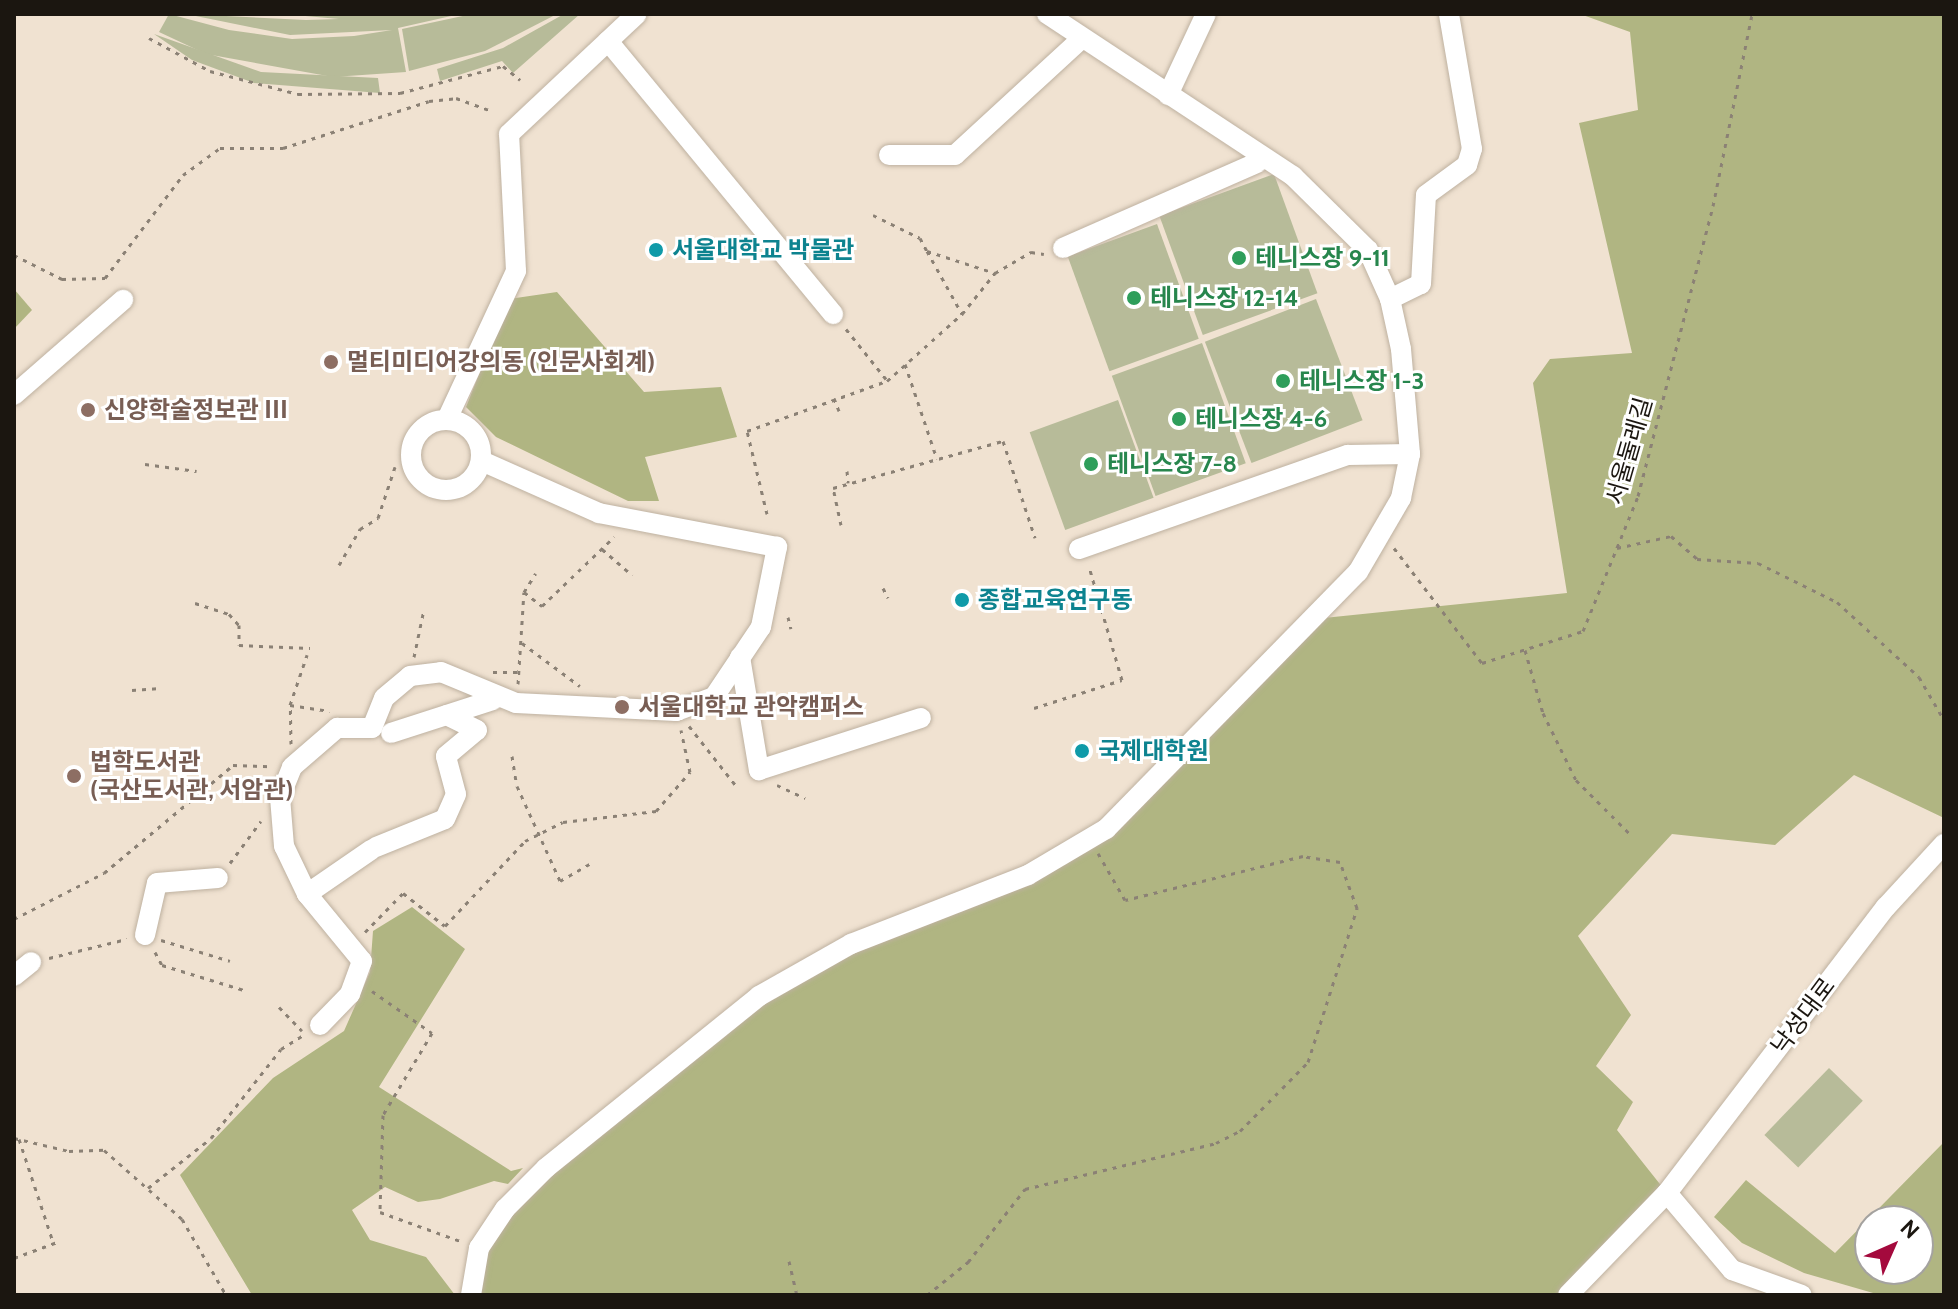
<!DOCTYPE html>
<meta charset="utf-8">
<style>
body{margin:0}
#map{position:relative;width:1958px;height:1309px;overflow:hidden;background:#f0e2d1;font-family:Cabin,"Noto Sans KR",sans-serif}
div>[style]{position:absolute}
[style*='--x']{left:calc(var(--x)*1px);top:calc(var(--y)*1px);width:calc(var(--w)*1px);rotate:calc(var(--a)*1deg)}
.green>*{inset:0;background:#b7bb99;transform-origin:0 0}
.forest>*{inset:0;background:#b0b582}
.path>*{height:3px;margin-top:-1.5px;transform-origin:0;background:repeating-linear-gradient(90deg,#8b8175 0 4px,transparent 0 10px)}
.roads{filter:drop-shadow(0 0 2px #beb1a0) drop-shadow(0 0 2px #beb1a0)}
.minor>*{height:20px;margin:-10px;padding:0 10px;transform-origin:10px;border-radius:10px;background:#fff}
.minor>.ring{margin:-10px;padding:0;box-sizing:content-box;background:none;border:20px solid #fff;border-radius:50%}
.dots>*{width:22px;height:22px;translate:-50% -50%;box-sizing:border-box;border:4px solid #fff;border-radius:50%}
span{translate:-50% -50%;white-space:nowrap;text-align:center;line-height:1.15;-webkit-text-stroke:6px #fff;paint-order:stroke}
.culture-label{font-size:24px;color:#0d838f;font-weight:700}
.left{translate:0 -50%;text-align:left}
.leisure-label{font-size:24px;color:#27864d;font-weight:700}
.education-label{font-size:24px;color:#785e54;font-weight:700}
.street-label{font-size:24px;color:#1b1610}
.frame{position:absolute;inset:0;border:16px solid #1b1610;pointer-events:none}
.north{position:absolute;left:1854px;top:1205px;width:80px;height:80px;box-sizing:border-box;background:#fff;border:2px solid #a4a29f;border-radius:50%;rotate:45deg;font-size:22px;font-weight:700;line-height:32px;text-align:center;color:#1b1610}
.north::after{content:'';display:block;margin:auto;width:28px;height:36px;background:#a40a3d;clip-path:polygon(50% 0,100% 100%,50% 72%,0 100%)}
</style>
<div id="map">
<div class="green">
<div style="clip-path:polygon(169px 14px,229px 30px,292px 39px,354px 36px,392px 30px,290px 35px,186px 14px,306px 20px,339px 19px,283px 14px,460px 14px,398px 28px,406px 72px,333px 77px,206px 54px,159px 32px)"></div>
<div style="clip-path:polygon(472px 14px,557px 14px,485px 51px,409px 71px,402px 29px)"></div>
<div style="clip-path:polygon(564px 14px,580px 14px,513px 73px,502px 61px,440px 81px,437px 69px,503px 48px)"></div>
<div style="clip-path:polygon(154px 34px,261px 72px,378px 78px,380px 93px,254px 83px,192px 60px)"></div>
<div style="left:1274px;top:174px;width:127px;height:122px;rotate:70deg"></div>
<div style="left:1157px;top:224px;width:122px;height:95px;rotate:70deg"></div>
<div style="left:1316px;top:299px;width:130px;height:119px;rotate:69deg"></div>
<div style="left:1202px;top:343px;width:128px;height:96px;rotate:70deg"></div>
<div style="left:1118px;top:400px;width:104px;height:94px;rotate:70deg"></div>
<div style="left:1829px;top:1068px;width:47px;height:93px;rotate:44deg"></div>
</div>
<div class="forest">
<div style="clip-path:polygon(1580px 14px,1944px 14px,1944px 818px,1854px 775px,1775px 845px,1672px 834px,1578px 936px,1631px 1015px,1596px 1066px,1633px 1102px,1617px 1130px,1667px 1193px,1568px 1295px,471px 1295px,505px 1209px,759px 996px,1070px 853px,1314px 619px,1567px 593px,1533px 383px,1550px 359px,1632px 353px,1579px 123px,1638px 110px,1630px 32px)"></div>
<div style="clip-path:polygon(14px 289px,32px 310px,14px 329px)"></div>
<div style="clip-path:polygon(557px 292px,644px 392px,721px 387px,737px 437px,645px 457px,659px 501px,628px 501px,496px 437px,466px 407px,509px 299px)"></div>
<div style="clip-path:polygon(412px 907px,465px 949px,379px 1087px,511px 1171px,523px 1168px,508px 1184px,494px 1181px,440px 1199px,418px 1202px,385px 1187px,352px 1210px,370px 1240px,426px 1257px,455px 1295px,252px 1295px,180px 1175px,273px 1078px,344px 1031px,370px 972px,373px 931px)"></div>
<div style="clip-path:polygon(evenodd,1944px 1142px,1944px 1295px,1880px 1295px,1804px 1273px,1742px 1243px,1714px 1217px,1746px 1180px,1835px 1253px,1944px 1142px,1918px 1221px,1918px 1269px,1870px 1269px,1870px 1221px,1918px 1221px)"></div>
</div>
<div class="path">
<div style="--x:149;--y:38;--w:69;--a:28.4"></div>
<div style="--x:210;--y:71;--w:91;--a:14.6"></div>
<div style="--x:298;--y:94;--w:102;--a:-0.6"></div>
<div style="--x:400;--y:93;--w:106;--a:-14.7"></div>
<div style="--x:503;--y:66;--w:22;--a:39"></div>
<div style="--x:873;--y:215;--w:52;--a:26.1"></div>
<div style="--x:920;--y:238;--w:15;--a:62"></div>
<div style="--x:927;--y:251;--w:71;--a:17.9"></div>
<div style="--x:927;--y:251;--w:72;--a:60.9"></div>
<div style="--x:14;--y:255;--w:54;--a:26.6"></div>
<div style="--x:62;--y:279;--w:43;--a:-1.3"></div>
<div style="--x:105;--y:278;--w:129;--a:-52.9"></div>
<div style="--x:183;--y:175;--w:46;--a:-36.1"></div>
<div style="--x:220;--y:148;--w:63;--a:0"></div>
<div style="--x:283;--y:148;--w:153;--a:-17.8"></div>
<div style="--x:429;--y:101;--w:27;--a:-6"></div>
<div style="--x:456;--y:98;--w:37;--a:20"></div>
<div style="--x:846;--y:329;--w:64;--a:51.3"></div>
<div style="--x:905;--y:364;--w:100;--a:71.4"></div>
<div style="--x:834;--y:398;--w:14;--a:69"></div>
<div style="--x:145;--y:464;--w:52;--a:7.7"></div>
<div style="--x:847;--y:471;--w:12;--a:85"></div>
<div style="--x:767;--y:514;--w:85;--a:-103.5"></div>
<div style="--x:747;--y:431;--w:149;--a:-19.7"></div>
<div style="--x:887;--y:381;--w:101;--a:-41.8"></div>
<div style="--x:962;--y:314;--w:53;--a:-51.2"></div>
<div style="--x:995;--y:273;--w:42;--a:-30.3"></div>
<div style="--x:1031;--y:252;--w:13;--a:9"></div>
<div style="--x:841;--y:525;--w:38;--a:-102"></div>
<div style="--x:833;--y:488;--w:176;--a:-15.5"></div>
<div style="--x:1003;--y:441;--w:102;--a:71.7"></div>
<div style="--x:1394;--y:548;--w:145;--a:52.6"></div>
<div style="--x:1482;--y:663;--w:106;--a:-17.6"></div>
<div style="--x:1583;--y:631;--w:146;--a:-67.8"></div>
<div style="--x:1638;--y:496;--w:300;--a:-75.5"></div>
<div style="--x:1713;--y:206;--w:196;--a:-78.5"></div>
<div style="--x:1617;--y:548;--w:55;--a:-12.5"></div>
<div style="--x:1671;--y:536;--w:35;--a:41"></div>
<div style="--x:1697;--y:559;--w:61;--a:3.8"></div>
<div style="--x:1758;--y:563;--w:88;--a:26.3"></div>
<div style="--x:1837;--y:602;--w:111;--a:42.4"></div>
<div style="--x:1919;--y:677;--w:50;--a:59.8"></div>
<div style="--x:602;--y:549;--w:40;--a:41"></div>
<div style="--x:339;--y:565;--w:42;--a:-59.7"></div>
<div style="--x:360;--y:529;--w:21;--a:-31"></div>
<div style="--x:378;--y:518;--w:54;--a:-71.6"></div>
<div style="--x:883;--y:588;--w:11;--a:63"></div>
<div style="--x:524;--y:592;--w:23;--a:38"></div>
<div style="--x:542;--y:606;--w:100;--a:-43.8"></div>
<div style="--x:195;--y:603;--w:36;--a:18"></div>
<div style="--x:229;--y:614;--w:15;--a:48"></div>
<div style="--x:239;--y:625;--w:20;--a:90"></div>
<div style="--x:239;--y:645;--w:71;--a:2.4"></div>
<div style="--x:788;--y:617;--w:12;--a:76"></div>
<div style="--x:522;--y:643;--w:72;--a:36.6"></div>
<div style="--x:1525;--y:650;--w:66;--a:74.1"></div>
<div style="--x:1543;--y:713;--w:75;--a:63.8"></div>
<div style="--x:1576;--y:780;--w:75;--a:45"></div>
<div style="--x:414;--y:657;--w:49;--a:-78.2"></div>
<div style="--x:493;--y:672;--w:26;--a:0"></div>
<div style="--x:518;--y:684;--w:92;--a:-86.3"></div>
<div style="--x:524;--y:592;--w:22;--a:-58"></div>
<div style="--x:132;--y:690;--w:29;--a:-4"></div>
<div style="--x:290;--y:705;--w:40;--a:8.5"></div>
<div style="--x:1034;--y:708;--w:92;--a:-17.7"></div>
<div style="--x:1122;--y:680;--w:115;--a:-106.2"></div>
<div style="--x:689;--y:726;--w:78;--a:51.8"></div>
<div style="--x:291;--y:744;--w:39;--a:-91"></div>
<div style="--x:290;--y:705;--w:53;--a:-71.2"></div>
<div style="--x:512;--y:756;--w:30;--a:81"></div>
<div style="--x:517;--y:786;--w:104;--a:65.6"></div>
<div style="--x:560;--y:881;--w:34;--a:-30"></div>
<div style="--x:777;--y:785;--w:31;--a:25"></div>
<div style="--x:230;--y:863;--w:52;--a:-53.6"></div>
<div style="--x:14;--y:919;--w:101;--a:-27.1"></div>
<div style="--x:104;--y:873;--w:168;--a:-39.9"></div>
<div style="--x:233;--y:765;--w:38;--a:2"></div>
<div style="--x:365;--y:932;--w:54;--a:-45.7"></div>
<div style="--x:403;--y:893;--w:53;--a:38.2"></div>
<div style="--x:445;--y:926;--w:117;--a:-46.7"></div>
<div style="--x:525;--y:841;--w:42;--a:-26.6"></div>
<div style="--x:563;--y:822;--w:94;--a:-6.7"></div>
<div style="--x:656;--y:811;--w:52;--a:-48.9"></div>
<div style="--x:690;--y:772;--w:43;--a:-102.1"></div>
<div style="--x:161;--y:940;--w:72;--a:16.9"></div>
<div style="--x:155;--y:952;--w:15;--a:62"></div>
<div style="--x:162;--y:965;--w:89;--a:17"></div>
<div style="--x:49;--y:958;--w:80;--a:-13.7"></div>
<div style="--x:372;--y:991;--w:73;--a:35"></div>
<div style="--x:432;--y:1033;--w:96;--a:120.9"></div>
<div style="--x:383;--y:1115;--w:97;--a:91.8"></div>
<div style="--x:380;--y:1212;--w:85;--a:19.9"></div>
<div style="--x:279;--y:1007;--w:33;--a:46"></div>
<div style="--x:14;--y:1138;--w:57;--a:13.3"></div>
<div style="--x:69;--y:1151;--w:35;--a:-2"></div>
<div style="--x:104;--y:1150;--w:104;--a:41.5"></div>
<div style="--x:182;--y:1219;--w:88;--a:59.9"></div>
<div style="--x:19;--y:1139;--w:108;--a:71.7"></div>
<div style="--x:148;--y:1188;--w:80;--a:-38.4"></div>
<div style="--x:211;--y:1138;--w:113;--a:-51.8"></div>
<div style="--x:281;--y:1049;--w:26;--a:-32"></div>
<div style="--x:14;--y:1258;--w:49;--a:-20.3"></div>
<div style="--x:789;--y:1261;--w:35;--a:77"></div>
<div style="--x:927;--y:1295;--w:53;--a:-38.8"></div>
<div style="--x:968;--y:1262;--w:93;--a:-52"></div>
<div style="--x:1025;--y:1189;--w:196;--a:-13.5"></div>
<div style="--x:1216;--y:1143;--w:27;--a:-27"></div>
<div style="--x:1240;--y:1131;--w:97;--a:-45.4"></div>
<div style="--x:1308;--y:1062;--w:162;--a:-72.3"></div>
<div style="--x:1357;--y:908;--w:49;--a:-110.3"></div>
<div style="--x:1340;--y:862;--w:37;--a:-171"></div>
<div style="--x:1303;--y:856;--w:183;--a:166.1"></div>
<div style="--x:1125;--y:900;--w:54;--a:-119.9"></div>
</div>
<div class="roads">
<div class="minor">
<div style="--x:608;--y:41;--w:354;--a:50.5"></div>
<div style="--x:1168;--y:95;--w:89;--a:-64.9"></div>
<div style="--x:889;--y:155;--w:66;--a:0"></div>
<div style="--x:955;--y:155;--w:171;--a:-42.6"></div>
<div style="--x:1063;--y:248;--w:212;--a:-23.7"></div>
<div style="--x:1390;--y:299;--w:34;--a:-26"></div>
<div style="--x:1421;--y:284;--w:89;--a:-86.8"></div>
<div style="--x:1426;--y:195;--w:51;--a:-36.2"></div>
<div style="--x:1467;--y:165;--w:17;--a:-73"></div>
<div style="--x:1472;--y:149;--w:137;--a:-99.7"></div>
<div style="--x:14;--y:395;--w:145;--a:-41.1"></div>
<div style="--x:448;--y:417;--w:161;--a:-65"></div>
<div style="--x:516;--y:271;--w:137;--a:-92.9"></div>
<div style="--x:509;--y:134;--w:175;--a:-43.2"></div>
<div class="ring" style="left:411px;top:420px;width:50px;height:50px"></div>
<div style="--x:1079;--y:549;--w:285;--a:-19.3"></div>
<div style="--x:1348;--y:455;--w:62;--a:-0.9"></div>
<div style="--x:740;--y:657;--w:115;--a:80.5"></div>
<div style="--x:759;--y:770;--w:170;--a:-17.8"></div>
<div style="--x:391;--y:733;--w:107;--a:-17.9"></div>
<div style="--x:376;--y:847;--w:74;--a:-22.1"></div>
<div style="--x:445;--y:819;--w:27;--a:-66"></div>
<div style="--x:456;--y:794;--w:39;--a:-105"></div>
<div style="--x:446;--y:756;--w:40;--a:-40"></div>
<div style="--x:477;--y:730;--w:34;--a:-154"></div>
<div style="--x:307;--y:894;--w:78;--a:-34.5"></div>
<div style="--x:145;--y:935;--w:53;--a:-77"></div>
<div style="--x:157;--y:883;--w:61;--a:-4.7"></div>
<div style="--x:14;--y:976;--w:22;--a:-39"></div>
<div style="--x:320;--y:1025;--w:43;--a:-45.9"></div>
<div style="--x:350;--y:994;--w:35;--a:-70"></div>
<div style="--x:362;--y:961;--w:87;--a:-129.4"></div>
<div style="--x:307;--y:894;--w:53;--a:-115.6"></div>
<div style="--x:284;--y:846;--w:49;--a:-94.7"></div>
<div style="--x:280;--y:797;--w:32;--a:-68"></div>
<div style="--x:292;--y:767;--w:60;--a:-40.9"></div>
<div style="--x:337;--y:728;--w:35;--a:0"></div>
<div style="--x:372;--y:728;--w:32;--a:-68"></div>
<div style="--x:384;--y:698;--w:34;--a:-40"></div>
<div style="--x:410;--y:676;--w:31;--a:-7"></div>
<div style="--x:441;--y:672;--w:81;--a:22.5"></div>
<div style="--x:516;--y:703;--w:160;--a:2.9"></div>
<div style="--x:676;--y:711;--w:40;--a:-20.2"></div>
<div style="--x:714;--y:697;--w:84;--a:-56.1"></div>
<div style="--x:761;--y:627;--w:82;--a:-78.7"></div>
<div style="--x:777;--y:547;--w:181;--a:-169.2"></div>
<div style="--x:599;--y:513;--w:126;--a:-156.1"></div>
<div style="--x:1667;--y:1193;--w:101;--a:49.8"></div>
<div style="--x:1732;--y:1270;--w:74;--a:19.7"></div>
<div style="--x:471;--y:1295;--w:48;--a:-80.3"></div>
<div style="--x:479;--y:1248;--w:47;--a:-56.3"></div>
<div style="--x:505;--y:1209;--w:58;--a:-45"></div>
<div style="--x:546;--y:1168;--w:274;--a:-38.9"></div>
<div style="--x:759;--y:996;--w:106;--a:-29.5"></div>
<div style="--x:851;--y:944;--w:190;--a:-21.3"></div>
<div style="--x:1028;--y:875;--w:91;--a:-30.5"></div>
<div style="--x:1106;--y:829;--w:360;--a:-45.6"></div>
<div style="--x:1358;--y:572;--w:86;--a:-59.8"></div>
<div style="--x:1401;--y:498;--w:45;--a:-78.4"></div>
<div style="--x:1410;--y:454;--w:105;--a:-94.9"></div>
<div style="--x:1401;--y:349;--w:51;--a:-102.4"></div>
<div style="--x:1390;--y:299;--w:54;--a:-114.2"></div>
<div style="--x:1368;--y:250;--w:105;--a:-135.4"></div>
<div style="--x:1293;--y:176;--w:295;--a:-146.6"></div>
<div style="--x:1568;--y:1295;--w:142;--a:-45.9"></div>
<div style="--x:1667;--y:1193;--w:360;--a:-52.6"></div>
<div style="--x:1886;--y:907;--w:86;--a:-47.4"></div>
</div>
</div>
<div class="dots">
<div style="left:656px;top:250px;background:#0f9aa8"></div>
<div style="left:1239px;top:258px;background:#2e9e5b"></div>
<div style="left:1134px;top:298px;background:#2e9e5b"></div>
<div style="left:331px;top:362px;background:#8d6e63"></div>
<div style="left:1283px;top:381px;background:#2e9e5b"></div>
<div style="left:88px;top:410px;background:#8d6e63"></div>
<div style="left:1179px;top:419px;background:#2e9e5b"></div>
<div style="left:1091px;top:464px;background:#2e9e5b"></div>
<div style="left:962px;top:600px;background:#0f9aa8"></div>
<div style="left:622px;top:707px;background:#8d6e63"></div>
<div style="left:1082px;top:751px;background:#0f9aa8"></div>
<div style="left:74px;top:776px;background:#8d6e63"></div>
</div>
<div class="culture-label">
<span class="left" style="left:672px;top:250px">서울대학교 박물관</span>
<span class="left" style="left:978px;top:600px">종합교육연구동</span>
<span class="left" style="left:1098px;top:751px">국제대학원</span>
</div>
<div class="leisure-label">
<span class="left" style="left:1255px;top:258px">테니스장 9-11</span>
<span class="left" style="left:1150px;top:298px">테니스장 12-14</span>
<span class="left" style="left:1299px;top:381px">테니스장 1-3</span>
<span class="left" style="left:1195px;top:419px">테니스장 4-6</span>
<span class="left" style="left:1107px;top:464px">테니스장 7-8</span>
</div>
<div class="education-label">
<span class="left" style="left:347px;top:362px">멀티미디어강의동 (인문사회계)</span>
<span class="left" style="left:104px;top:410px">신양학술정보관 Ⅲ</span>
<span class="left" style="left:638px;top:707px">서울대학교 관악캠퍼스</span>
<span class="left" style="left:90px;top:776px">법학도서관<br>(국산도서관, 서암관)</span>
</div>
<div class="street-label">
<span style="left:1629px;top:451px;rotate:-74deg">서울둘레길</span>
<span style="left:1803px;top:1016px;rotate:-53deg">낙성대로</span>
</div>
<div class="frame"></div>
<div class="north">N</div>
</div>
